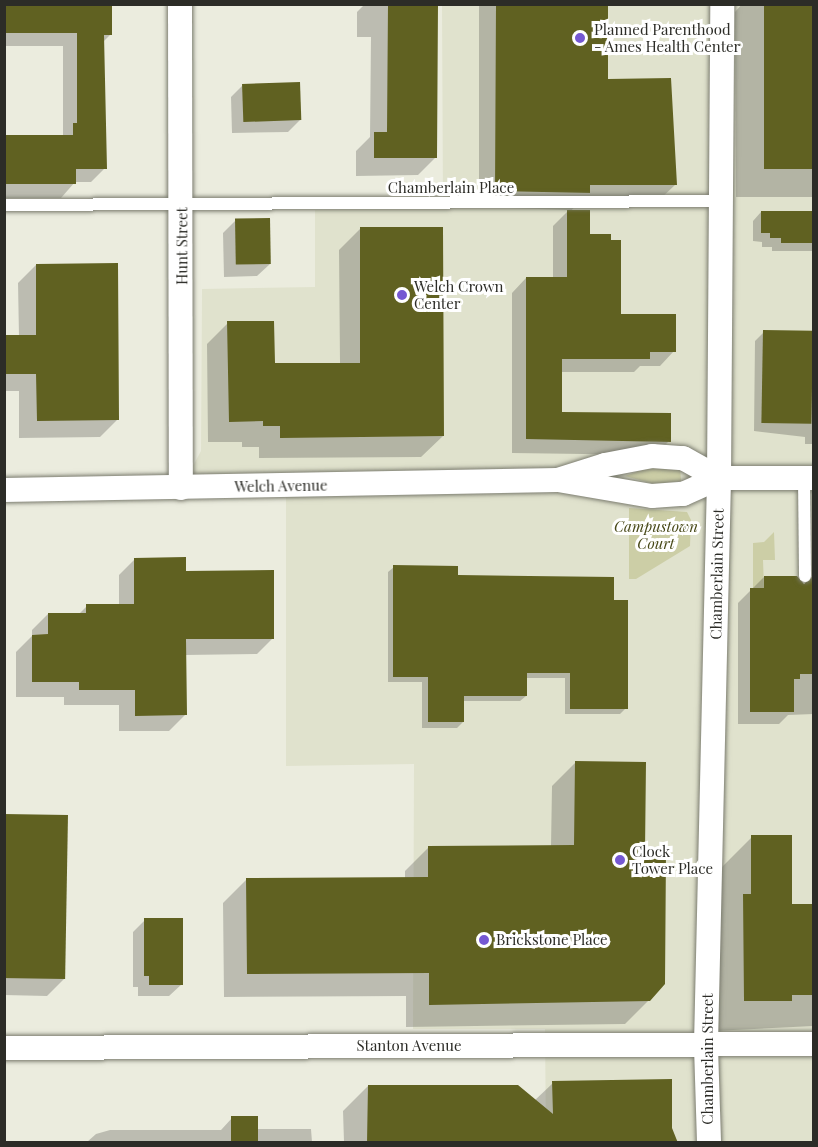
<!DOCTYPE html>
<style>
body{margin:0}
#map{position:relative;width:818px;height:1147px;overflow:hidden;background:#ebecde;font-family:"Playfair Display",serif}
div>[style]{position:absolute}
[style*='--x']{left:calc(var(--x)*1px);top:calc(var(--y)*1px);width:calc(var(--w)*1px);rotate:calc(var(--a)*1deg)}
.built>*{inset:0;background:#e0e2cd}
.green>*{inset:0;background:#cccea6}
.shadow>*{inset:0;background:#0003}
.building>*{inset:0;background:#606121;transform-origin:0 0}
.roads{filter:drop-shadow(0 0 2px #7b7c6f) drop-shadow(0 0 2px #7b7c6f)}
.service>*{height:12px;margin:-6px;padding:0 6px;transform-origin:6px;border-radius:6px;background:#fff}
.minor>*{height:24px;margin:-12px;padding:0 12px;transform-origin:12px;border-radius:12px;background:#fff}
.dots>*{width:16px;height:16px;translate:-50% -50%;box-sizing:border-box;border:3px solid #fff;border-radius:50%}
span{translate:-50% -50%;white-space:nowrap;text-align:center;line-height:1.15;-webkit-text-stroke:6px #fff;paint-order:stroke}
.poi-label{font-size:15px;color:#2c2c27}
.left{translate:0 -50%;text-align:left}
.street-label{font-size:15px;color:#2c2c27}
.park-label{font-size:15px;color:#474817;font-style:italic}
.frame{position:absolute;inset:0;border:6px solid #2c2c27;pointer-events:none}
</style>
<div id="map">
<div class="built">
<div style="clip-path:polygon(442px 5px,813px 5px,813px 1142px,546px 1142px,545px 1029px,413px 1029px,414px 764px,286px 766px,286px 486px,181px 488px,201px 451px,202px 289px,315px 287px,315px 210px,443px 208px)"></div>
</div>
<div class="green">
<div style="clip-path:polygon(653px 466px,680px 467px,681px 481px,654px 484px,625px 476px)"></div>
<div style="clip-path:polygon(629px 508px,687px 512px,691px 520px,690px 546px,636px 579px,629px 579px)"></div>
<div style="clip-path:polygon(774px 532px,775px 560px,763px 560px,764px 588px,753px 588px,753px 543px,764px 542px)"></div>
</div>
<div class="shadow">
<div style="clip-path:polygon(4px 4px,111px 4px,111px 34px,103px 42px,105px 168px,91px 182px,75px 182px,61px 198px,4px 198px,4px 136px,63px 135px,63px 46px,4px 46px)"></div>
<div style="clip-path:polygon(365px 4px,436px 4px,436px 157px,418px 175px,356px 176px,356px 151px,370px 137px,371px 37px,357px 37px,357px 12px)"></div>
<div style="clip-path:polygon(479px 4px,606px 4px,607px 80px,675px 185px,658px 201px,580px 201px,570px 212px,589px 236px,619px 315px,674px 351px,660px 366px,640px 366px,634px 372px,561px 372px,561px 414px,669px 441px,655px 455px,512px 453px,512px 293px,526px 278px,553px 278px,553px 226px,569px 210px,479px 207px)"></div>
<div style="clip-path:polygon(742px 4px,814px 4px,814px 197px,736px 197px,735px 12px)"></div>
<div style="clip-path:polygon(243px 85px,300px 120px,288px 132px,232px 133px,231px 97px)"></div>
<div style="clip-path:polygon(761px 212px,814px 214px,814px 251px,772px 251px,772px 247px,762px 247px,762px 242px,753px 241px,753px 221px)"></div>
<div style="clip-path:polygon(235px 221px,270px 264px,257px 276px,224px 277px,223px 233px)"></div>
<div style="clip-path:polygon(360px 229px,443px 436px,421px 457px,259px 458px,259px 447px,242px 447px,242px 442px,208px 442px,207px 344px,228px 323px,273px 365px,340px 364px,339px 250px)"></div>
<div style="clip-path:polygon(36px 265px,118px 419px,100px 437px,19px 438px,19px 391px,4px 391px,4px 337px,19px 337px,18px 283px)"></div>
<div style="clip-path:polygon(764px 332px,814px 332px,814px 444px,805px 444px,805px 437px,754px 431px,755px 341px)"></div>
<div style="clip-path:polygon(135px 559px,184px 572px,273px 638px,257px 654px,185px 655px,185px 715px,169px 731px,119px 731px,119px 705px,64px 705px,64px 697px,16px 697px,16px 652px,32px 636px,32px 630px,48px 614px,79px 614px,87px 606px,119px 606px,119px 575px)"></div>
<div style="clip-path:polygon(394px 567px,612px 601px,626px 708px,620px 714px,565px 714px,565px 678px,526px 678px,526px 696px,520px 701px,463px 701px,463px 722px,457px 728px,422px 728px,422px 682px,388px 682px,388px 572px)"></div>
<div style="clip-path:polygon(764px 577px,804px 586px,814px 578px,814px 714px,788px 715px,779px 724px,738px 724px,738px 603px)"></div>
<div style="clip-path:polygon(575px 763px,643px 853px,649px 1000px,625px 1024px,406px 1027px,406px 996px,224px 997px,223px 903px,247px 879px,405px 878px,405px 871px,429px 847px,551px 846px,552px 786px)"></div>
<div style="clip-path:polygon(4px 816px,65px 978px,47px 996px,4px 995px)"></div>
<div style="clip-path:polygon(752px 837px,790px 905px,814px 905px,814px 1026px,713px 1031px,721px 868px)"></div>
<div style="clip-path:polygon(145px 920px,182px 984px,169px 996px,138px 996px,138px 987px,133px 987px,133px 932px)"></div>
<div style="clip-path:polygon(553px 1083px,671px 1128px,674px 1142px,344px 1142px,343px 1111px,368px 1086px,534px 1101px)"></div>
<div style="clip-path:polygon(232px 1118px,257px 1129px,311px 1129px,312px 1142px,87px 1142px,96px 1134px,110px 1130px,221px 1130px)"></div>
</div>
<div class="building">
<div style="clip-path:polygon(6px 4px,112px 4px,112px 35px,104px 35px,107px 169px,76px 169px,76px 184px,4px 184px,4px 135px,73px 135px,73px 123px,77px 123px,77px 33px,5px 33px)"></div>
<div style="clip-path:polygon(388px 4px,438px 4px,437px 158px,374px 158px,374px 132px,387px 132px)"></div>
<div style="clip-path:polygon(496px 4px,608px 4px,608px 79px,671px 78px,677px 185px,590px 185px,590px 193px,495px 191px)"></div>
<div style="left:764px;top:4px;width:49px;height:165px"></div>
<div style="left:300px;top:82px;width:38px;height:58px;rotate:88deg"></div>
<div style="clip-path:polygon(567px 210px,590px 210px,590px 234px,611px 234px,611px 240px,621px 240px,621px 314px,676px 314px,676px 352px,650px 352px,650px 359px,562px 359px,562px 412px,671px 413px,671px 442px,526px 439px,526px 277px,567px 277px)"></div>
<div style="clip-path:polygon(761px 211px,813px 211px,813px 243px,781px 243px,781px 238px,770px 238px,770px 233px,761px 233px)"></div>
<div style="left:270px;top:218px;width:46px;height:35px;rotate:89deg"></div>
<div style="clip-path:polygon(360px 227px,443px 227px,444px 436px,280px 438px,280px 426px,263px 426px,263px 421px,229px 422px,227px 321px,274px 321px,275px 363px,360px 363px)"></div>
<div style="clip-path:polygon(118px 263px,119px 420px,37px 421px,36px 374px,4px 374px,4px 335px,36px 335px,36px 264px)"></div>
<div style="left:763px;top:330px;width:50px;height:93px;rotate:1deg"></div>
<div style="clip-path:polygon(186px 557px,186px 571px,274px 570px,274px 639px,186px 639px,187px 715px,135px 716px,135px 690px,79px 690px,79px 682px,32px 682px,32px 635px,48px 634px,48px 613px,86px 613px,86px 604px,134px 604px,134px 558px)"></div>
<div style="clip-path:polygon(393px 565px,458px 566px,458px 575px,614px 577px,614px 600px,628px 600px,628px 709px,570px 709px,570px 673px,527px 673px,527px 696px,464px 696px,464px 722px,428px 722px,428px 677px,393px 677px)"></div>
<div style="clip-path:polygon(764px 576px,797px 576px,804px 584px,813px 576px,813px 674px,800px 674px,800px 679px,794px 679px,794px 712px,750px 712px,750px 588px,764px 588px)"></div>
<div style="clip-path:polygon(575px 761px,646px 762px,645px 851px,666px 851px,665px 984px,650px 1001px,429px 1005px,429px 973px,247px 974px,246px 878px,428px 877px,428px 846px,574px 845px)"></div>
<div style="left:4px;top:814px;width:64px;height:164px;rotate:1deg"></div>
<div style="clip-path:polygon(751px 835px,792px 835px,792px 904px,813px 904px,813px 995px,792px 995px,792px 1001px,744px 1001px,743px 894px,751px 894px)"></div>
<div style="clip-path:polygon(144px 918px,183px 918px,183px 985px,149px 985px,149px 976px,144px 976px)"></div>
<div style="clip-path:polygon(672px 1079px,672px 1128px,678px 1143px,367px 1143px,368px 1085px,518px 1085px,553px 1114px,552px 1081px)"></div>
<div style="left:258px;top:1116px;width:27px;height:27px;rotate:90deg"></div>
</div>
<div class="roads">
<div class="service">
<div style="--x:4;--y:205;--w:717;--a:-0.32"></div>
<div style="--x:804;--y:478;--w:98;--a:89.4"></div>
</div>
<div class="minor">
<div style="--x:180;--y:4;--w:484;--a:89.9"></div>
<div style="--x:558;--y:480;--w:49;--a:-17.7"></div>
<div style="--x:605;--y:465;--w:48;--a:-10.8"></div>
<div style="--x:652;--y:456;--w:31;--a:4"></div>
<div style="--x:683;--y:458;--w:41;--a:29.1"></div>
<div style="--x:4;--y:490;--w:554;--a:-1.03"></div>
<div style="--x:558;--y:480;--w:95;--a:9.7"></div>
<div style="--x:652;--y:496;--w:31;--a:-4"></div>
<div style="--x:683;--y:494;--w:39;--a:-24"></div>
<div style="--x:719;--y:478;--w:95;--a:0"></div>
<div style="--x:4;--y:1048;--w:810;--a:-0.28"></div>
<div style="--x:709;--y:1142;--w:98;--a:-91.8"></div>
<div style="--x:706;--y:1044;--w:566;--a:-88.68"></div>
<div style="--x:719;--y:478;--w:474;--a:-89.6"></div>
</div>
</div>
<div class="dots">
<div style="left:580px;top:38px;background:#7558d2"></div>
<div style="left:402px;top:295px;background:#7558d2"></div>
<div style="left:620px;top:860px;background:#7558d2"></div>
<div style="left:484px;top:940px;background:#7558d2"></div>
</div>
<div class="poi-label">
<span class="left" style="left:594px;top:38px">Planned Parenthood<br>- Ames Health Center</span>
<span class="left" style="left:414px;top:295px">Welch Crown<br>Center</span>
<span class="left" style="left:632px;top:860px">Clock<br>Tower Place</span>
<span class="left" style="left:496px;top:940px">Brickstone Place</span>
</div>
<div class="street-label">
<span style="left:451px;top:188px">Chamberlain Place</span>
<span style="left:182px;top:246px;rotate:-90deg">Hunt Street</span>
<span style="left:281px;top:486px;rotate:-1deg">Welch Avenue</span>
<span style="left:717px;top:574px;rotate:-89deg">Chamberlain Street</span>
<span style="left:409px;top:1046px">Stanton Avenue</span>
<span style="left:708px;top:1059px;rotate:-90deg">Chamberlain Street</span>
</div>
<div class="park-label">
<span style="left:656px;top:535px">Campustown<br>Court</span>
</div>
<div class="frame"></div>
</div>
